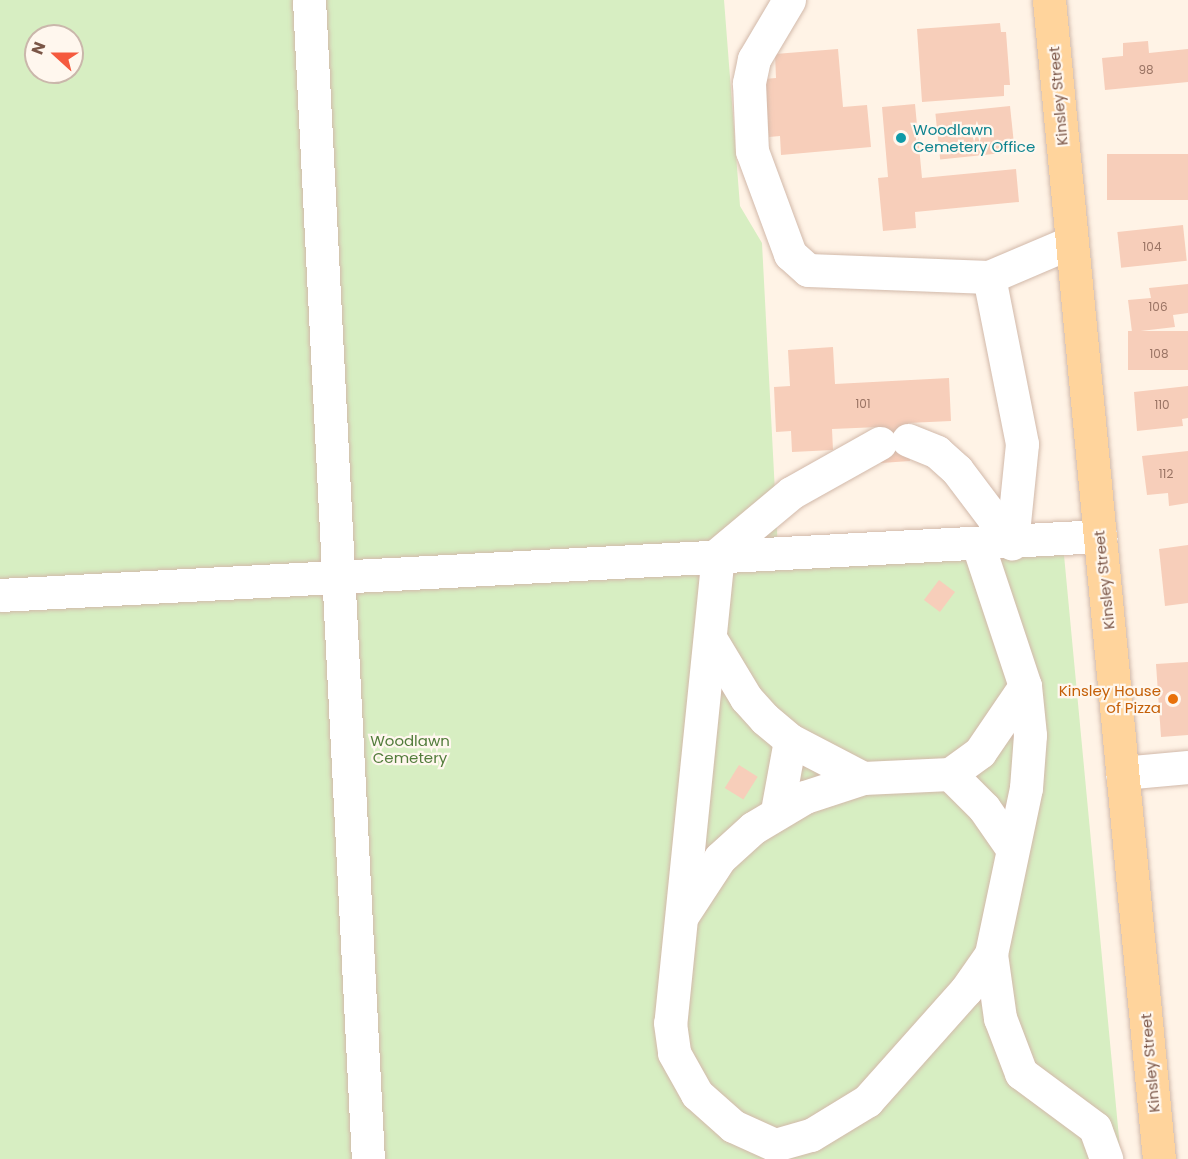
<!DOCTYPE html>
<style>
body{margin:0}
#map{position:relative;width:1188px;height:1159px;overflow:hidden;background:#fff3e6;font-family:Poppins,sans-serif}
div>[style]{position:absolute}
[style*='--x']{left:calc(var(--x)*1px);top:calc(var(--y)*1px);width:calc(var(--w)*1px);rotate:calc(var(--a)*1deg)}
.green>*{inset:0;background:#d7eec2}
.building>*{inset:0;background:#f7ceba;transform-origin:0 0}
.roads{filter:drop-shadow(0 0 2px #d2b9aa) drop-shadow(0 0 2px #d2b9aa)}
.minor>*{height:33px;margin:-16.5px;padding:0 16.5px;transform-origin:16.5px;border-radius:16.5px;background:#fff}
.major>*{height:33px;margin:-16.5px;padding:0 16.5px;transform-origin:16.5px;border-radius:16.5px;background:#ffd49c}
.dots>*{width:16px;height:16px;translate:-50% -50%;box-sizing:border-box;border:3px solid #fff7ee;border-radius:50%}
span{translate:-50% -50%;white-space:nowrap;text-align:center;line-height:1.15;-webkit-text-stroke:4.5px #fff7ee;paint-order:stroke}
.number-label{font-size:12px;color:#9a7464}
.number-label span{-webkit-text-stroke-width:0}
.street-label{font-size:15px;color:#7b5647}
.culture-label{font-size:15px;color:#0d838f}
.left{translate:0 -50%;text-align:left}
.food-label{font-size:15px;color:#c56008}
.right{translate:-100% -50%;text-align:right}
.park-label{font-size:15px;color:#527c3b}
.north{position:absolute;left:24px;top:24px;width:60px;height:60px;box-sizing:border-box;background:#fff7ee;border:2px solid #cab7ab;border-radius:50%;rotate:291deg;font-size:16px;font-weight:700;line-height:24px;text-align:center;color:#7b5647}
.north::after{content:'';display:block;margin:auto;width:21px;height:27px;background:#f55a3e;clip-path:polygon(50% 0,100% 100%,50% 72%,0 100%)}
</style>
<div id="map">
<div class="green">
<div style="clip-path:polygon(evenodd,0 0,724px 0,740px 206px,762px 243px,779px 569px,1064px 555px,1121px 1159px,0 1159px,0 0,36px 36px,72px 36px,72px 72px,36px 72px,36px 36px)"></div>
</div>
<div class="building">
<div style="clip-path:polygon(1000px 23px,1001px 32px,1006px 32px,1010px 85px,1004px 85px,1004px 96px,922px 102px,917px 29px)"></div>
<div style="clip-path:polygon(1148px 41px,1149px 53px,1188px 49px,1188px 82px,1105px 90px,1102px 58px,1123px 56px,1123px 43px)"></div>
<div style="clip-path:polygon(838px 49px,843px 107px,867px 105px,871px 147px,781px 155px,780px 136px,769px 137px,764px 79px,776px 78px,775px 54px)"></div>
<div style="clip-path:polygon(915px 104px,922px 178px,1016px 169px,1019px 202px,915px 212px,916px 228px,883px 231px,878px 178px,888px 177px,882px 107px)"></div>
<div style="left:1010px;top:106px;width:46px;height:75px;rotate:84deg"></div>
<div style="left:1188px;top:154px;width:46px;height:81px;rotate:90deg"></div>
<div style="left:1183px;top:225px;width:36px;height:66px;rotate:84deg"></div>
<div style="clip-path:polygon(1188px 284px,1188px 313px,1173px 315px,1175px 327px,1132px 332px,1128px 300px,1151px 298px,1149px 288px)"></div>
<div style="left:1188px;top:331px;width:39px;height:60px;rotate:90deg"></div>
<div style="clip-path:polygon(833px 347px,835px 384px,949px 378px,951px 421px,908px 423px,910px 461px,881px 463px,879px 427px,832px 429px,833px 450px,792px 452px,791px 431px,776px 432px,774px 387px,790px 386px,788px 350px)"></div>
<div style="clip-path:polygon(1188px 386px,1188px 418px,1182px 419px,1183px 426px,1137px 431px,1134px 392px)"></div>
<div style="clip-path:polygon(1188px 451px,1188px 503px,1169px 506px,1168px 493px,1147px 495px,1142px 456px)"></div>
<div style="clip-path:polygon(1188px 545px,1188px 603px,1165px 606px,1159px 549px)"></div>
<div style="left:939px;top:580px;width:20px;height:25px;rotate:37deg"></div>
<div style="clip-path:polygon(1188px 662px,1188px 735px,1161px 737px,1156px 664px)"></div>
<div style="left:739px;top:765px;width:22px;height:27px;rotate:32deg"></div>
</div>
<div class="roads">
<div class="minor">
<div style="--x:309;--y:0;--w:1161;--a:87.09"></div>
<div style="--x:789;--y:0;--w:69;--a:120.7"></div>
<div style="--x:754;--y:59;--w:25;--a:102"></div>
<div style="--x:749;--y:83;--w:68;--a:87.5"></div>
<div style="--x:752;--y:151;--w:110;--a:69.7"></div>
<div style="--x:790;--y:254;--w:24;--a:42"></div>
<div style="--x:808;--y:270;--w:181;--a:2.2"></div>
<div style="--x:989;--y:277;--w:89;--a:-23.1"></div>
<div style="--x:989;--y:277;--w:170;--a:78.8"></div>
<div style="--x:1022;--y:444;--w:100;--a:95.8"></div>
<div style="--x:908;--y:440;--w:31;--a:22"></div>
<div style="--x:937;--y:452;--w:27;--a:42"></div>
<div style="--x:957;--y:470;--w:91;--a:53"></div>
<div style="--x:880;--y:443;--w:102;--a:150.7"></div>
<div style="--x:791;--y:493;--w:95;--a:140.1"></div>
<div style="--x:718;--y:554;--w:471;--a:95.8"></div>
<div style="--x:670;--y:1023;--w:30;--a:82"></div>
<div style="--x:674;--y:1053;--w:47;--a:60.7"></div>
<div style="--x:697;--y:1094;--w:48;--a:41.6"></div>
<div style="--x:733;--y:1126;--w:46;--a:24.3"></div>
<div style="--x:775;--y:1145;--w:37;--a:-16"></div>
<div style="--x:811;--y:1135;--w:66;--a:-31.3"></div>
<div style="--x:867;--y:1101;--w:149;--a:-48.3"></div>
<div style="--x:966;--y:990;--w:44;--a:-55.2"></div>
<div style="--x:991;--y:954;--w:170;--a:-78.1"></div>
<div style="--x:1026;--y:788;--w:53;--a:-85.7"></div>
<div style="--x:1030;--y:735;--w:49;--a:-95.8"></div>
<div style="--x:1025;--y:686;--w:149;--a:-108.4"></div>
<div style="--x:0;--y:595;--w:1102;--a:-3.07"></div>
<div style="--x:710;--y:638;--w:70;--a:59"></div>
<div style="--x:746;--y:698;--w:28;--a:48"></div>
<div style="--x:765;--y:719;--w:33;--a:40"></div>
<div style="--x:790;--y:740;--w:82;--a:27.5"></div>
<div style="--x:863;--y:778;--w:87;--a:-2.6"></div>
<div style="--x:950;--y:774;--w:37;--a:-36"></div>
<div style="--x:980;--y:752;--w:80;--a:-55.7"></div>
<div style="--x:1122;--y:773;--w:66;--a:-5.2"></div>
<div style="--x:950;--y:774;--w:48;--a:45"></div>
<div style="--x:984;--y:808;--w:47;--a:55.3"></div>
<div style="--x:777;--y:811;--w:72;--a:-79.6"></div>
<div style="--x:682;--y:916;--w:69;--a:-56.8"></div>
<div style="--x:720;--y:858;--w:45;--a:-42.3"></div>
<div style="--x:753;--y:828;--w:61;--a:-30.8"></div>
<div style="--x:805;--y:797;--w:61;--a:-18.1"></div>
<div style="--x:991;--y:954;--w:65;--a:82"></div>
<div style="--x:1000;--y:1018;--w:59;--a:69.1"></div>
<div style="--x:1021;--y:1073;--w:92;--a:36.6"></div>
<div style="--x:1095;--y:1128;--w:33;--a:70"></div>
</div>
<div class="major">
<div style="--x:1049;--y:0;--w:1164;--a:84.58"></div>
</div>
</div>
<div class="dots">
<div style="left:901px;top:138px;background:#0f9aa8"></div>
<div style="left:1173px;top:699px;background:#e8710a"></div>
</div>
<div class="number-label">
<span style="left:1146px;top:70px">98</span>
<span style="left:1152px;top:247px">104</span>
<span style="left:1158px;top:307px">106</span>
<span style="left:1159px;top:354px">108</span>
<span style="left:863px;top:404px">101</span>
<span style="left:1162px;top:405px">110</span>
<span style="left:1166px;top:474px">112</span>
</div>
<div class="street-label">
<span style="left:1058px;top:96px;rotate:-95deg">Kinsley Street</span>
<span style="left:1104px;top:580px;rotate:-96deg">Kinsley Street</span>
<span style="left:1150px;top:1063px;rotate:-95deg">Kinsley Street</span>
</div>
<div class="culture-label">
<span class="left" style="left:913px;top:138px">Woodlawn<br>Cemetery Office</span>
</div>
<div class="food-label">
<span class="right" style="left:1161px;top:699px">Kinsley House<br>of Pizza</span>
</div>
<div class="park-label">
<span style="left:410px;top:749px">Woodlawn<br>Cemetery</span>
</div>
<div class="north">N</div>
</div>
